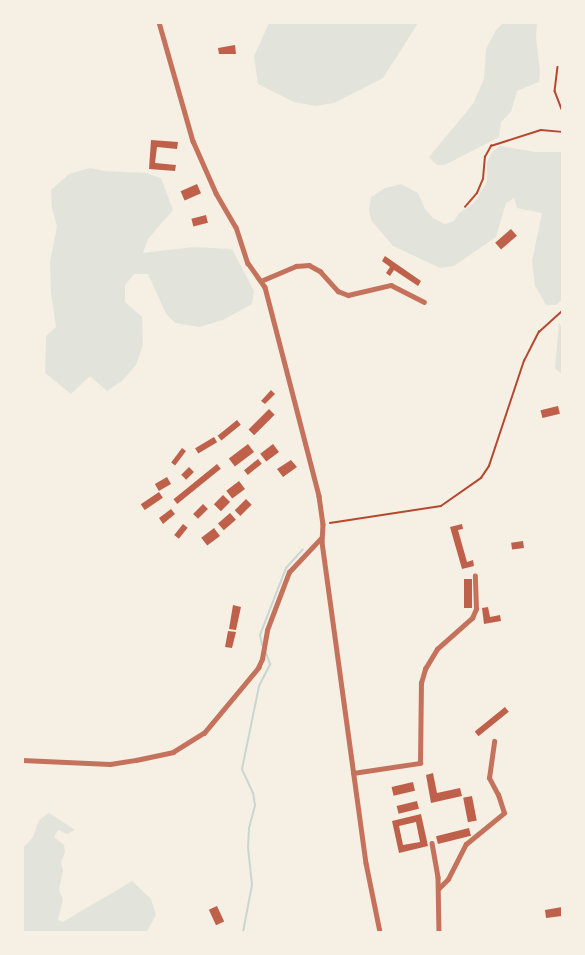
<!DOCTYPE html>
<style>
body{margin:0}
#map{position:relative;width:585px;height:955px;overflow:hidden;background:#f6efe4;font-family:Helvetica,sans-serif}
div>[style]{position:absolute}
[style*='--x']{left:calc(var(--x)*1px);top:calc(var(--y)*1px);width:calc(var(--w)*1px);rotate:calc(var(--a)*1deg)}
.green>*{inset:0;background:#e2e4dc}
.stream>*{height:2px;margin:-1px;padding:0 1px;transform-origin:1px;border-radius:1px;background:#c9d6d2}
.building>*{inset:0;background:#bf614a;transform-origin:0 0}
.path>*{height:1.5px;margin:-0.75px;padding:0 0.75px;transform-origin:0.75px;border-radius:0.75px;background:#b5482f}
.minor>*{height:4.5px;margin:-2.25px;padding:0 2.25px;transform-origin:2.25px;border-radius:2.25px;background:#c5725c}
span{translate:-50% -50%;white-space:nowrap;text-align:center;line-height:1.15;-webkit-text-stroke:4.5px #f6efe4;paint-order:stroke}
.frame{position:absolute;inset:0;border:24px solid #f6efe4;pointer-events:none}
</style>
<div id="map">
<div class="green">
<div style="clip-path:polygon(269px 23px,269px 22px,418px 23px,383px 78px,334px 103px,316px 106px,294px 102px,258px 84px,254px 56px)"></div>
<div style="clip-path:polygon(503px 23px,537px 23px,536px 37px,540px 72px,539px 82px,517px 91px,511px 112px,501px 122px,499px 137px,445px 165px,437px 165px,429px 157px,473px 104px,484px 79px,486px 49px,496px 30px)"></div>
<div style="clip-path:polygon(500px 146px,536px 152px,562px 152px,562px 300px,556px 305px,546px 305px,535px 286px,532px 261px,542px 213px,517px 208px,514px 198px,506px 203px,496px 237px,454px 266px,440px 268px,393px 246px,371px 220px,369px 209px,371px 197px,385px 188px,401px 184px,418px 193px,425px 209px,433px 218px,445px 224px,454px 221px,459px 213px,474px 203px,487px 182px,487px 162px,493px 151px)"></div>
<div style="clip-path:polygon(90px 168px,105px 171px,146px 173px,161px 178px,173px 210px,148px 239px,143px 253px,194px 247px,232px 249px,254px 291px,252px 304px,223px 320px,199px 327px,175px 323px,166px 314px,148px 274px,134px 274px,125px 285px,125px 302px,142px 317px,143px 345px,136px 365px,122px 381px,107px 391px,90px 376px,71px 394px,45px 373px,46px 336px,56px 327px,51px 293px,50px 262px,57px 226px,52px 209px,51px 190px,69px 174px)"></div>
<div style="clip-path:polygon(559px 323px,562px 327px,562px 375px,555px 368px)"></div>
<div style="clip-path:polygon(49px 813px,75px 830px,67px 834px,58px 830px,54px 837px,64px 845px,65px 852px,61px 862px,63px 870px,59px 890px,63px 899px,58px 920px,63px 922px,132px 881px,151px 899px,156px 915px,147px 931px,23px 932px,23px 848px,33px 837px,39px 820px)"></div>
</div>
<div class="stream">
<div style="--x:262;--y:645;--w:10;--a:-101"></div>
<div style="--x:260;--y:635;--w:72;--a:-68.8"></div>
<div style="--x:286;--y:568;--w:25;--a:-48"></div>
<div style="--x:243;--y:932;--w:48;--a:-79.2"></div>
<div style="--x:252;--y:885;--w:37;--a:-96"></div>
<div style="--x:248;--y:848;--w:20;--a:-87"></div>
<div style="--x:249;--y:828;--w:24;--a:-75"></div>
<div style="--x:255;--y:805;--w:12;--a:-99"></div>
<div style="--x:253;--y:793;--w:26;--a:-115"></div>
<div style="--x:242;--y:769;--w:85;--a:-78.4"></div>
<div style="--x:259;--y:686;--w:25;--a:-63"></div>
<div style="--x:270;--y:664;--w:15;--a:-110"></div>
</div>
<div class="building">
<div style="clip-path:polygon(235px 45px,236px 54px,219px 54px,218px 48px)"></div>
<div style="clip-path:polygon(151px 140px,178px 142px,177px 149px,157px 147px,155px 163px,176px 165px,175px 171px,149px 169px)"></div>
<div style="left:197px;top:184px;width:10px;height:18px;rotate:66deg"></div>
<div style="left:206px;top:215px;width:8px;height:15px;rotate:76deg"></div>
<div style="left:511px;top:229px;width:9px;height:21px;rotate:49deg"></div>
<div style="clip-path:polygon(385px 256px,421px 281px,418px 286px,394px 270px,390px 276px,386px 273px,390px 267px,382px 261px)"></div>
<div style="clip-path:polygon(271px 390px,275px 394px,265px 404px,261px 401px)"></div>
<div style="left:558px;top:406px;width:8px;height:18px;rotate:76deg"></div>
<div style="left:269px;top:409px;width:8px;height:29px;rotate:45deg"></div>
<div style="left:237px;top:420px;width:6px;height:25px;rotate:51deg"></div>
<div style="left:214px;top:437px;width:6px;height:22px;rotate:59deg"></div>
<div style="left:248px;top:444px;width:10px;height:24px;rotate:53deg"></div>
<div style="left:273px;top:444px;width:10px;height:16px;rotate:53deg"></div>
<div style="left:182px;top:448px;width:5px;height:18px;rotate:37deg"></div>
<div style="left:258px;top:459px;width:6px;height:18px;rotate:51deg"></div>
<div style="clip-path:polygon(291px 460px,297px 467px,283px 477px,277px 469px)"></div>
<div style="left:217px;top:464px;width:6px;height:56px;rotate:51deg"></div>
<div style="left:189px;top:467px;width:7px;height:11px;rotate:45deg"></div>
<div style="left:167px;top:477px;width:8px;height:14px;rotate:60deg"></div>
<div style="left:239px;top:481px;width:10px;height:16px;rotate:53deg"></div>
<div style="left:159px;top:492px;width:7px;height:22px;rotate:56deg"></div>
<div style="left:223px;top:495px;width:10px;height:13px;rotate:45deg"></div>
<div style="left:246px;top:499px;width:8px;height:16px;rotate:45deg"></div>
<div style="left:203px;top:504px;width:7px;height:14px;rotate:45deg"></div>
<div style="clip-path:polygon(171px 509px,175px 514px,163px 524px,159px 518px)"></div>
<div style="left:230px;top:513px;width:9px;height:16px;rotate:49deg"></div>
<div style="left:183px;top:524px;width:6px;height:14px;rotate:39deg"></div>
<div style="clip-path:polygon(462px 524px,463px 529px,458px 530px,467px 562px,473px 560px,474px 566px,462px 569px,450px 527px)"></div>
<div style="left:214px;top:528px;width:10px;height:16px;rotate:53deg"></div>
<div style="left:523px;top:541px;width:7px;height:12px;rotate:82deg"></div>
<div style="left:464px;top:579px;width:8px;height:29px"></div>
<div style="clip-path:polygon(233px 605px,241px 607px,236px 630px,229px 629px)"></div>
<div style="clip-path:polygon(488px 607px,490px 617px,500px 615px,501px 621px,484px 624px,482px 608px)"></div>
<div style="clip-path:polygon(228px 631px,236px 632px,232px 648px,225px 647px)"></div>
<div style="left:505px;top:707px;width:6px;height:39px;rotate:51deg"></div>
<div style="clip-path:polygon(433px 773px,437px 793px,460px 788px,462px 796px,431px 803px,426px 775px)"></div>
<div style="left:413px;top:782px;width:9px;height:22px;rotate:77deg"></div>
<div style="left:472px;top:796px;width:25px;height:9px;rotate:79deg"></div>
<div style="left:417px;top:801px;width:8px;height:21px;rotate:76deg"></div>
<div style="clip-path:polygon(evenodd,421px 814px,428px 846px,399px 853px,392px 821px,421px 814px,416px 822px,420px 842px,403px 845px,399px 826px,416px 822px)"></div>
<div style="left:469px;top:828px;width:8px;height:34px;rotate:76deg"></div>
<div style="left:217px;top:906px;width:17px;height:9px;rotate:65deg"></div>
<div style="clip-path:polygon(562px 907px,562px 916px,546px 918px,545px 910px)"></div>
</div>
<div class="path">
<div style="--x:558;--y:67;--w:24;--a:97"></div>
<div style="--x:555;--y:91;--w:19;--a:69"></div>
<div style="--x:465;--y:207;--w:18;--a:-49"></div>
<div style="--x:477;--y:193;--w:15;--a:-67"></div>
<div style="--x:483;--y:179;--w:22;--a:-85"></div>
<div style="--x:485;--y:157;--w:13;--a:-61"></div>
<div style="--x:491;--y:146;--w:52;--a:-17.7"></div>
<div style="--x:541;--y:130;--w:21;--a:5"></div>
<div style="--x:330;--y:523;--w:112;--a:-8.7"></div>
<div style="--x:441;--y:506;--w:49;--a:-35"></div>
<div style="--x:481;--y:478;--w:14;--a:-56"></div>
<div style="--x:489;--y:466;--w:111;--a:-71.6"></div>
<div style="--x:524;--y:361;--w:33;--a:-63"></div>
<div style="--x:539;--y:332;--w:31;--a:-42"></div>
</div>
<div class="minor">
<div style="--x:159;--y:22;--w:124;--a:74.1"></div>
<div style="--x:193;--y:141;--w:57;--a:66.1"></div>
<div style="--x:216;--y:193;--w:39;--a:60"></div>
<div style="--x:236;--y:227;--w:38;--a:72"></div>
<div style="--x:248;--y:263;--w:29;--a:55"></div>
<div style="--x:265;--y:287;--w:216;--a:75.5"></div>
<div style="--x:319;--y:496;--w:28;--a:82"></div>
<div style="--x:323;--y:524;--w:18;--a:93"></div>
<div style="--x:322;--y:542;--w:324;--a:82.2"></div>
<div style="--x:366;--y:863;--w:70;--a:78.5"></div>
<div style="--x:263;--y:280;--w:36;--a:-23"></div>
<div style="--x:296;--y:266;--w:13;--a:-4"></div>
<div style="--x:309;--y:265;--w:13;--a:29"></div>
<div style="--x:320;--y:271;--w:27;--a:48"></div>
<div style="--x:338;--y:291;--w:11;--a:22"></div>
<div style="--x:348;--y:295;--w:44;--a:-13.1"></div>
<div style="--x:391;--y:285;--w:37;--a:27"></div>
<div style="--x:22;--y:760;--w:88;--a:2.6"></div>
<div style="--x:110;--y:764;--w:26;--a:-9"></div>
<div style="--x:136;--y:760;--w:38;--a:-12"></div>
<div style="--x:173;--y:752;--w:36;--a:-32"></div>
<div style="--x:204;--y:733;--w:85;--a:-50.3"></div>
<div style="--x:258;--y:668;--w:10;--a:-66"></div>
<div style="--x:262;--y:659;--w:29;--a:-80"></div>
<div style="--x:267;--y:630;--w:62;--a:-69.2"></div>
<div style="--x:289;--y:572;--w:47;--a:-46.7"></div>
<div style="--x:353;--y:773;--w:68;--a:-8.5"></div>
<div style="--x:420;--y:763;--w:80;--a:-89.3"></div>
<div style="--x:421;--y:683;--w:15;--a:-74"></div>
<div style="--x:425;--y:669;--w:23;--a:-59"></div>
<div style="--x:437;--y:649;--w:47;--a:-41.5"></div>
<div style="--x:472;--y:618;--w:10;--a:-66"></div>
<div style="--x:476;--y:609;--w:33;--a:-92"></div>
<div style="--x:432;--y:843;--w:35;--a:80"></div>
<div style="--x:438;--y:877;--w:55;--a:89"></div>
<div style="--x:438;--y:889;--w:14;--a:-45"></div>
<div style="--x:448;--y:879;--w:39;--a:-63"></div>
<div style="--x:466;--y:844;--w:49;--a:-39.2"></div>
<div style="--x:504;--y:813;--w:19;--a:-108"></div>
<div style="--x:498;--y:795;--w:19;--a:-118"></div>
<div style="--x:489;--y:778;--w:37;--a:-82"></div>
</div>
<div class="frame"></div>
</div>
